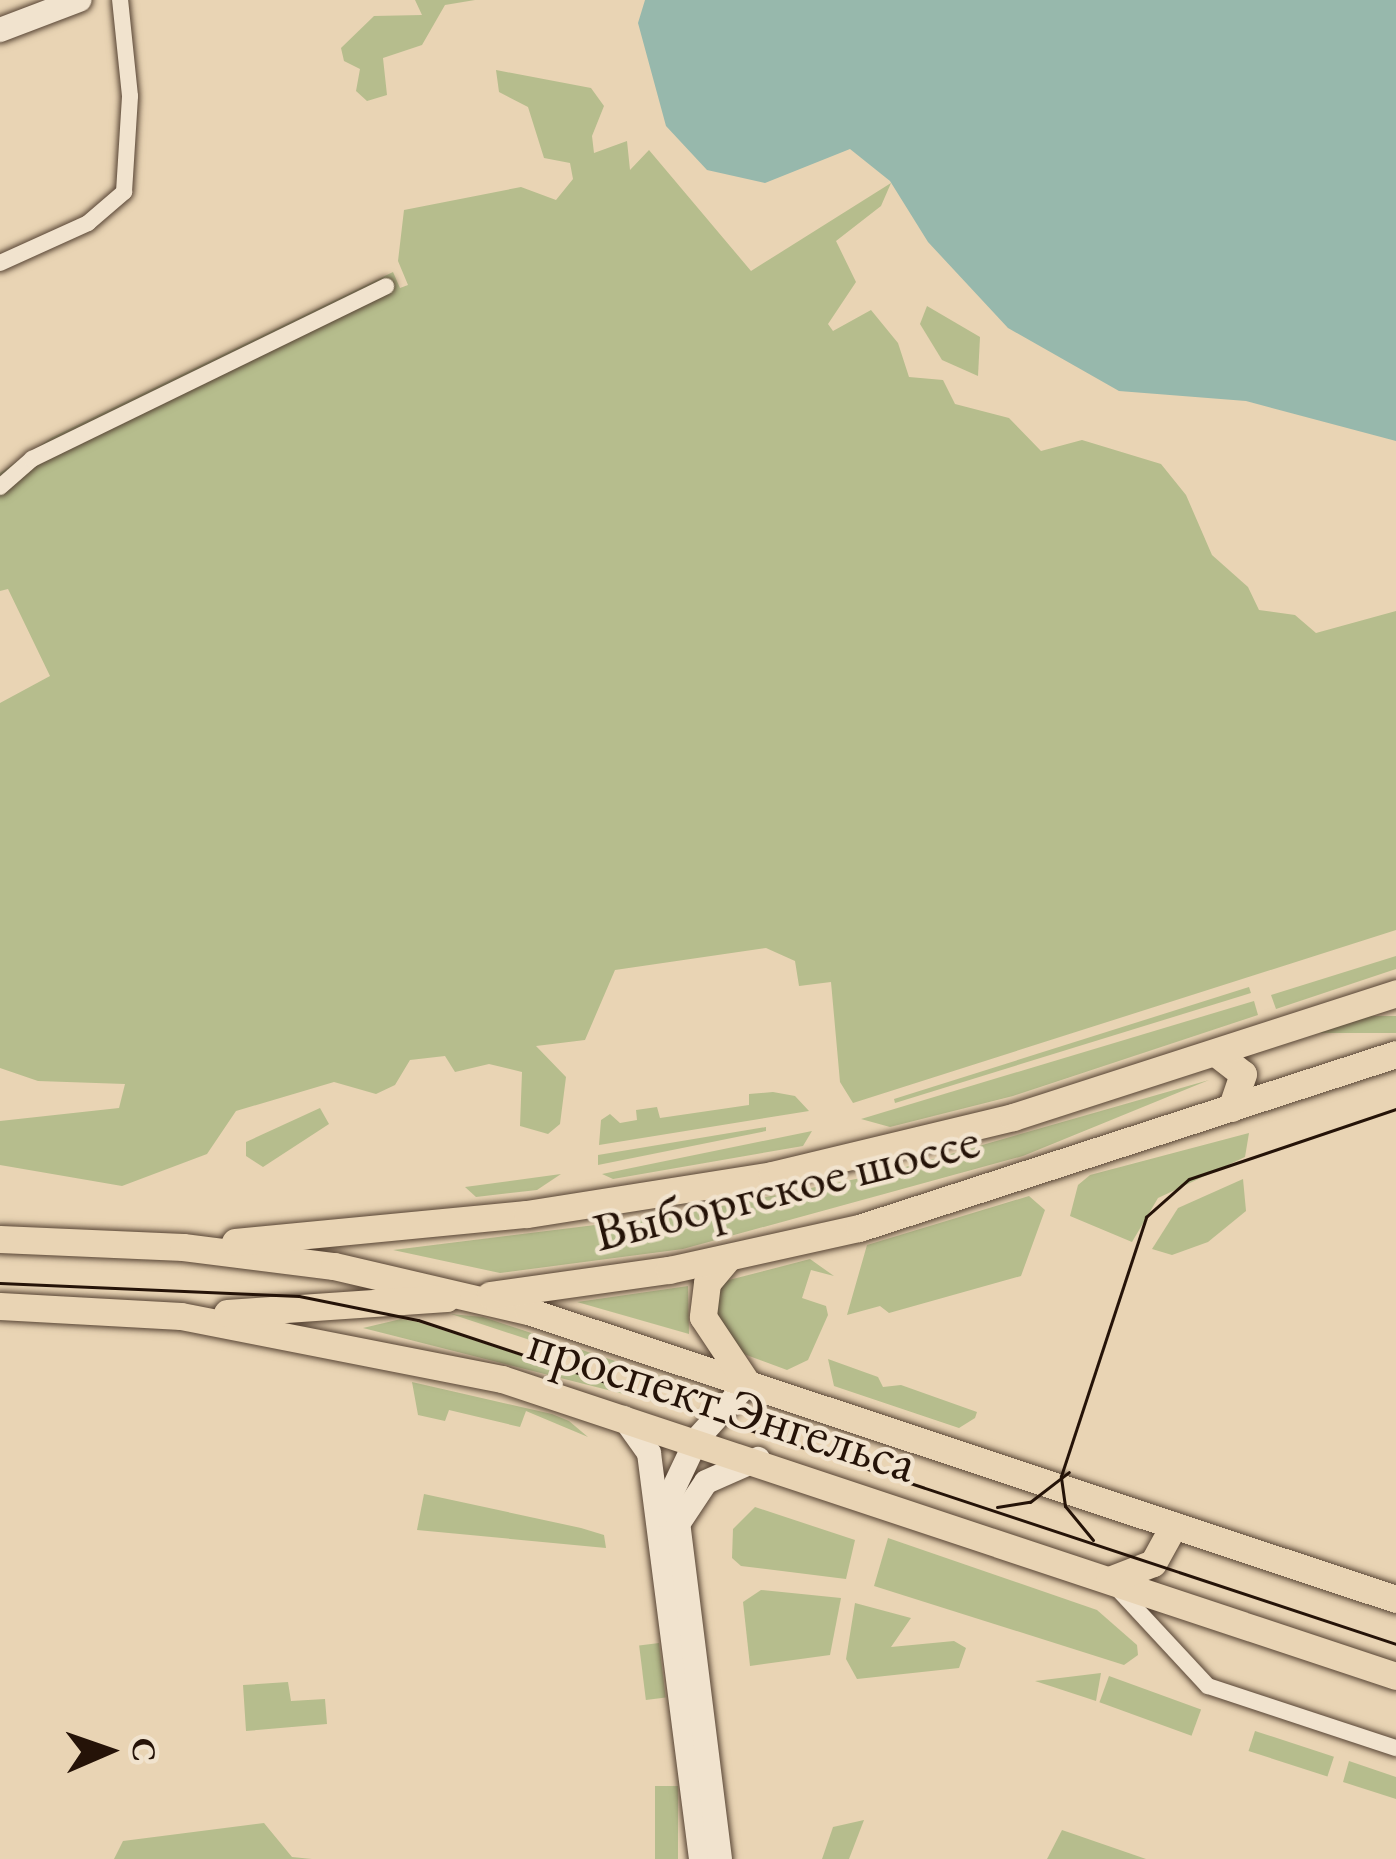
<!DOCTYPE html>
<meta charset="utf-8">
<style>
body{margin:0}
#map{position:relative;width:1396px;height:1859px;overflow:hidden;background:#e9d4b4;font-family:"EB Garamond",serif}
div>[style]{position:absolute}
[style*='--x']{left:calc(var(--x)*1px);top:calc(var(--y)*1px);width:calc(var(--w)*1px);rotate:calc(var(--a)*1deg)}
.green>*{inset:0;background:#b6bd8d;transform-origin:0 0}
.water>*{inset:0;background:#97b8ac}
.roads{filter:drop-shadow(0 0 3px #564333) drop-shadow(0 0 3px #564333)}
.street>*{height:16px;margin:-8px;padding:0 8px;transform-origin:8px;border-radius:8px;background:#f1e3ce}
.secondary>*{height:24px;margin:-12px;padding:0 12px;transform-origin:12px;border-radius:12px;background:#f1e3ce}
.primary>*{height:27px;margin:-13.5px;padding:0 13.5px;transform-origin:13.5px;border-radius:13.5px;background:#e9d4b4}
.tram>*{height:3px;margin:-1.5px;padding:0 1.5px;transform-origin:1.5px;border-radius:1.5px;background:#251308}
span{translate:-50% -50%;white-space:nowrap;text-align:center;line-height:1.15;-webkit-text-stroke:9px #f1e3ce;paint-order:stroke}
.street-label{font-size:54px;color:#251308}
.north{position:absolute;left:48px;top:1691px;width:120px;height:120px;-webkit-text-stroke:9px #f1e3ce;paint-order:stroke;rotate:88deg;font-size:33px;font-weight:700;line-height:48px;text-align:center;color:#251308}
.north::after{content:'';display:block;margin:auto;width:42px;height:54px;background:#251308;clip-path:polygon(50% 0,100% 100%,50% 72%,0 100%)}
</style>
<div id="map">
<div class="green">
<div style="clip-path:polygon(415px 0,475px 0,445px 5px,422px 45px,383px 58px,387px 95px,367px 101px,356px 91px,360px 69px,344px 61px,341px 48px,374px 16px,422px 15px)"></div>
<div style="clip-path:polygon(496px 70px,591px 88px,604px 106px,592px 136px,594px 153px,627px 141px,630px 170px,649px 150px,751px 271px,891px 183px,881px 206px,836px 241px,856px 282px,828px 324px,833px 331px,871px 310px,898px 343px,909px 377px,943px 380px,955px 404px,1009px 418px,1041px 451px,1082px 440px,1161px 464px,1186px 495px,1212px 555px,1248px 587px,1259px 610px,1295px 615px,1316px 633px,1396px 611px,1396px 930px,853px 1103px,840px 1082px,831px 982px,799px 986px,795px 961px,766px 948px,615px 970px,585px 1040px,536px 1046px,566px 1077px,560px 1124px,548px 1134px,520px 1126px,522px 1072px,489px 1064px,455px 1072px,445px 1056px,410px 1060px,395px 1085px,376px 1094px,334px 1082px,236px 1111px,207px 1154px,122px 1186px,0 1165px,0 1121px,119px 1108px,125px 1084px,38px 1081px,0 1068px,0 703px,50px 676px,8px 589px,0 591px,0 473px,51px 438px,393px 272px,400px 288px,408px 285px,398px 261px,404px 210px,521px 187px,556px 200px,573px 179px,570px 163px,544px 158px,528px 107px,499px 92px)"></div>
<div style="clip-path:polygon(927px 306px,980px 337px,978px 376px,942px 360px,920px 324px)"></div>
<div style="clip-path:polygon(1396px 956px,1396px 969px,1276px 1009px,1271px 995px)"></div>
<div style="clip-path:polygon(1249px 987px,1251px 993px,895px 1103px,894px 1099px)"></div>
<div style="clip-path:polygon(1254px 1001px,1258px 1015px,1013px 1096px,890px 1127px,861px 1119px)"></div>
<div style="left:1396px;top:1016px;width:17px;height:110px;rotate:90deg"></div>
<div style="clip-path:polygon(1209px 1080px,1023px 1156px,683px 1249px,500px 1273px,393px 1250px,676px 1215px,881px 1174px)"></div>
<div style="clip-path:polygon(773px 1092px,795px 1096px,809px 1111px,599px 1145px,601px 1120px,610px 1114px,620px 1123px,637px 1120px,636px 1110px,657px 1107px,660px 1118px,749px 1105px,749px 1094px)"></div>
<div style="clip-path:polygon(320px 1108px,329px 1124px,263px 1167px,246px 1156px,246px 1142px)"></div>
<div style="clip-path:polygon(766px 1127px,766px 1131px,598px 1165px,598px 1155px)"></div>
<div style="clip-path:polygon(812px 1131px,803px 1146px,613px 1179px,602px 1174px)"></div>
<div style="clip-path:polygon(1249px 1133px,1245px 1157px,1158px 1198px,1132px 1242px,1070px 1216px,1078px 1185px,1090px 1175px)"></div>
<div style="clip-path:polygon(561px 1174px,537px 1190px,476px 1197px,465px 1187px)"></div>
<div style="clip-path:polygon(1243px 1179px,1246px 1211px,1208px 1242px,1172px 1255px,1152px 1249px,1178px 1208px)"></div>
<div style="clip-path:polygon(1029px 1196px,1045px 1210px,1021px 1276px,889px 1313px,880px 1306px,847px 1315px,867px 1245px)"></div>
<div style="clip-path:polygon(810px 1259px,834px 1276px,811px 1270px,802px 1298px,826px 1306px,828px 1315px,808px 1360px,787px 1370px,733px 1350px,711px 1302px,725px 1281px)"></div>
<div style="clip-path:polygon(688px 1286px,689px 1334px,577px 1302px)"></div>
<div style="clip-path:polygon(451px 1314px,483px 1317px,708px 1392px,702px 1397px)"></div>
<div style="clip-path:polygon(401px 1319px,418px 1322px,687px 1410px,363px 1328px)"></div>
<div style="clip-path:polygon(828px 1359px,878px 1377px,883px 1387px,901px 1385px,977px 1412px,975px 1418px,959px 1428px,834px 1386px)"></div>
<div style="clip-path:polygon(412px 1382px,552px 1414px,569px 1421px,588px 1437px,526px 1411px,520px 1427px,449px 1410px,445px 1421px,418px 1415px)"></div>
<div style="clip-path:polygon(424px 1494px,581px 1528px,604px 1535px,606px 1548px,417px 1530px)"></div>
<div style="clip-path:polygon(755px 1507px,855px 1540px,846px 1579px,741px 1566px,732px 1558px,733px 1529px)"></div>
<div style="clip-path:polygon(888px 1538px,1097px 1610px,1137px 1645px,1138px 1655px,1124px 1665px,874px 1586px)"></div>
<div style="clip-path:polygon(761px 1590px,841px 1598px,830px 1655px,750px 1666px,743px 1602px)"></div>
<div style="clip-path:polygon(855px 1603px,911px 1618px,891px 1647px,954px 1641px,966px 1648px,959px 1668px,857px 1679px,846px 1659px)"></div>
<div style="left:659px;top:1643px;width:55px;height:20px;rotate:83deg"></div>
<div style="clip-path:polygon(1101px 1673px,1096px 1701px,1035px 1681px)"></div>
<div style="left:1109px;top:1676px;width:98px;height:28px;rotate:20deg"></div>
<div style="clip-path:polygon(288px 1682px,291px 1701px,325px 1699px,327px 1724px,246px 1731px,243px 1685px)"></div>
<div style="left:1255px;top:1731px;width:83px;height:21px;rotate:18deg"></div>
<div style="clip-path:polygon(1349px 1761px,1396px 1777px,1396px 1799px,1343px 1782px)"></div>
<div style="left:655px;top:1786px;width:23px;height:74px"></div>
<div style="clip-path:polygon(864px 1820px,849px 1859px,822px 1859px,833px 1827px)"></div>
<div style="clip-path:polygon(264px 1823px,292px 1857px,312px 1859px,114px 1859px,123px 1841px)"></div>
<div style="clip-path:polygon(1062px 1830px,1146px 1859px,1047px 1859px)"></div>
</div>
<div class="water">
<div style="clip-path:polygon(645px 0,1396px 0,1396px 441px,1246px 401px,1119px 391px,1008px 328px,928px 242px,890px 181px,850px 149px,765px 183px,707px 170px,666px 126px,638px 23px)"></div>
</div>
<div class="roads">
<div class="street">
<div style="--x:0;--y:263;--w:97;--a:-24.4"></div>
<div style="--x:88;--y:223;--w:48;--a:-40.7"></div>
<div style="--x:124;--y:192;--w:96;--a:-86.4"></div>
<div style="--x:130;--y:96;--w:97;--a:-95.9"></div>
<div style="--x:0;--y:487;--w:43;--a:-41.2"></div>
<div style="--x:32;--y:459;--w:394;--a:-26"></div>
<div style="--x:1114;--y:1585;--w:138;--a:47.1"></div>
<div style="--x:1208;--y:1686;--w:198;--a:18.3"></div>
</div>
<div class="secondary">
<div style="--x:0;--y:30;--w:85;--a:-20.8"></div>
<div style="--x:624;--y:1418;--w:43;--a:54.5"></div>
<div style="--x:649;--y:1453;--w:409;--a:82.7"></div>
<div style="--x:661;--y:1515;--w:84;--a:-64.7"></div>
<div style="--x:697;--y:1439;--w:76;--a:-47.7"></div>
<div style="--x:720;--y:1859;--w:338;--a:-97.1"></div>
<div style="--x:678;--y:1524;--w:50;--a:-56.3"></div>
<div style="--x:706;--y:1482;--w:57;--a:-23.9"></div>
</div>
<div class="primary">
<div style="--x:1216;--y:1053;--w:34;--a:38"></div>
<div style="--x:1243;--y:1074;--w:36;--a:109"></div>
<div style="--x:0;--y:1239;--w:183;--a:2.5"></div>
<div style="--x:183;--y:1247;--w:152;--a:7.2"></div>
<div style="--x:334;--y:1266;--w:199;--a:13.1"></div>
<div style="--x:528;--y:1311;--w:915;--a:18.36"></div>
<div style="--x:235;--y:1242;--w:293;--a:-5.5"></div>
<div style="--x:527;--y:1214;--w:248;--a:-9"></div>
<div style="--x:772;--y:1175;--w:248;--a:-13.5"></div>
<div style="--x:1013;--y:1117;--w:403;--a:-17.9"></div>
<div style="--x:727;--y:1259;--w:31;--a:130"></div>
<div style="--x:707;--y:1283;--w:34;--a:97"></div>
<div style="--x:703;--y:1317;--w:76;--a:56.3"></div>
<div style="--x:490;--y:1295;--w:181;--a:-8"></div>
<div style="--x:669;--y:1270;--w:195;--a:-12.5"></div>
<div style="--x:859;--y:1228;--w:564;--a:-17.95"></div>
<div style="--x:0;--y:1306;--w:181;--a:3.2"></div>
<div style="--x:181;--y:1316;--w:327;--a:11.1"></div>
<div style="--x:502;--y:1379;--w:942;--a:18.38"></div>
<div style="--x:227;--y:1313;--w:220;--a:-3.9"></div>
<div style="--x:1109;--y:1580;--w:47;--a:-21.1"></div>
<div style="--x:1153;--y:1563;--w:43;--a:-61.1"></div>
</div>
</div>
<div class="tram">
<div style="--x:0;--y:1283;--w:299;--a:2.5"></div>
<div style="--x:299;--y:1296;--w:121;--a:11.4"></div>
<div style="--x:418;--y:1320;--w:1030;--a:18.33"></div>
<div style="--x:997;--y:1507;--w:33;--a:-9"></div>
<div style="--x:1030;--y:1502;--w:49;--a:-37.6"></div>
<div style="--x:1093;--y:1540;--w:44;--a:-129.5"></div>
<div style="--x:1065;--y:1506;--w:30;--a:-98"></div>
<div style="--x:1061;--y:1476;--w:273;--a:-71.8"></div>
<div style="--x:1146;--y:1217;--w:57;--a:-41.5"></div>
<div style="--x:1189;--y:1179;--w:219;--a:-18.7"></div>
</div>
<div class="street-label">
<span style="left:786px;top:1185px;rotate:-14deg">Выборгское шоссе</span>
<span style="left:723px;top:1402px;rotate:18deg">проспект Энгельса</span>
</div>
<div class="north">С</div>
</div>
